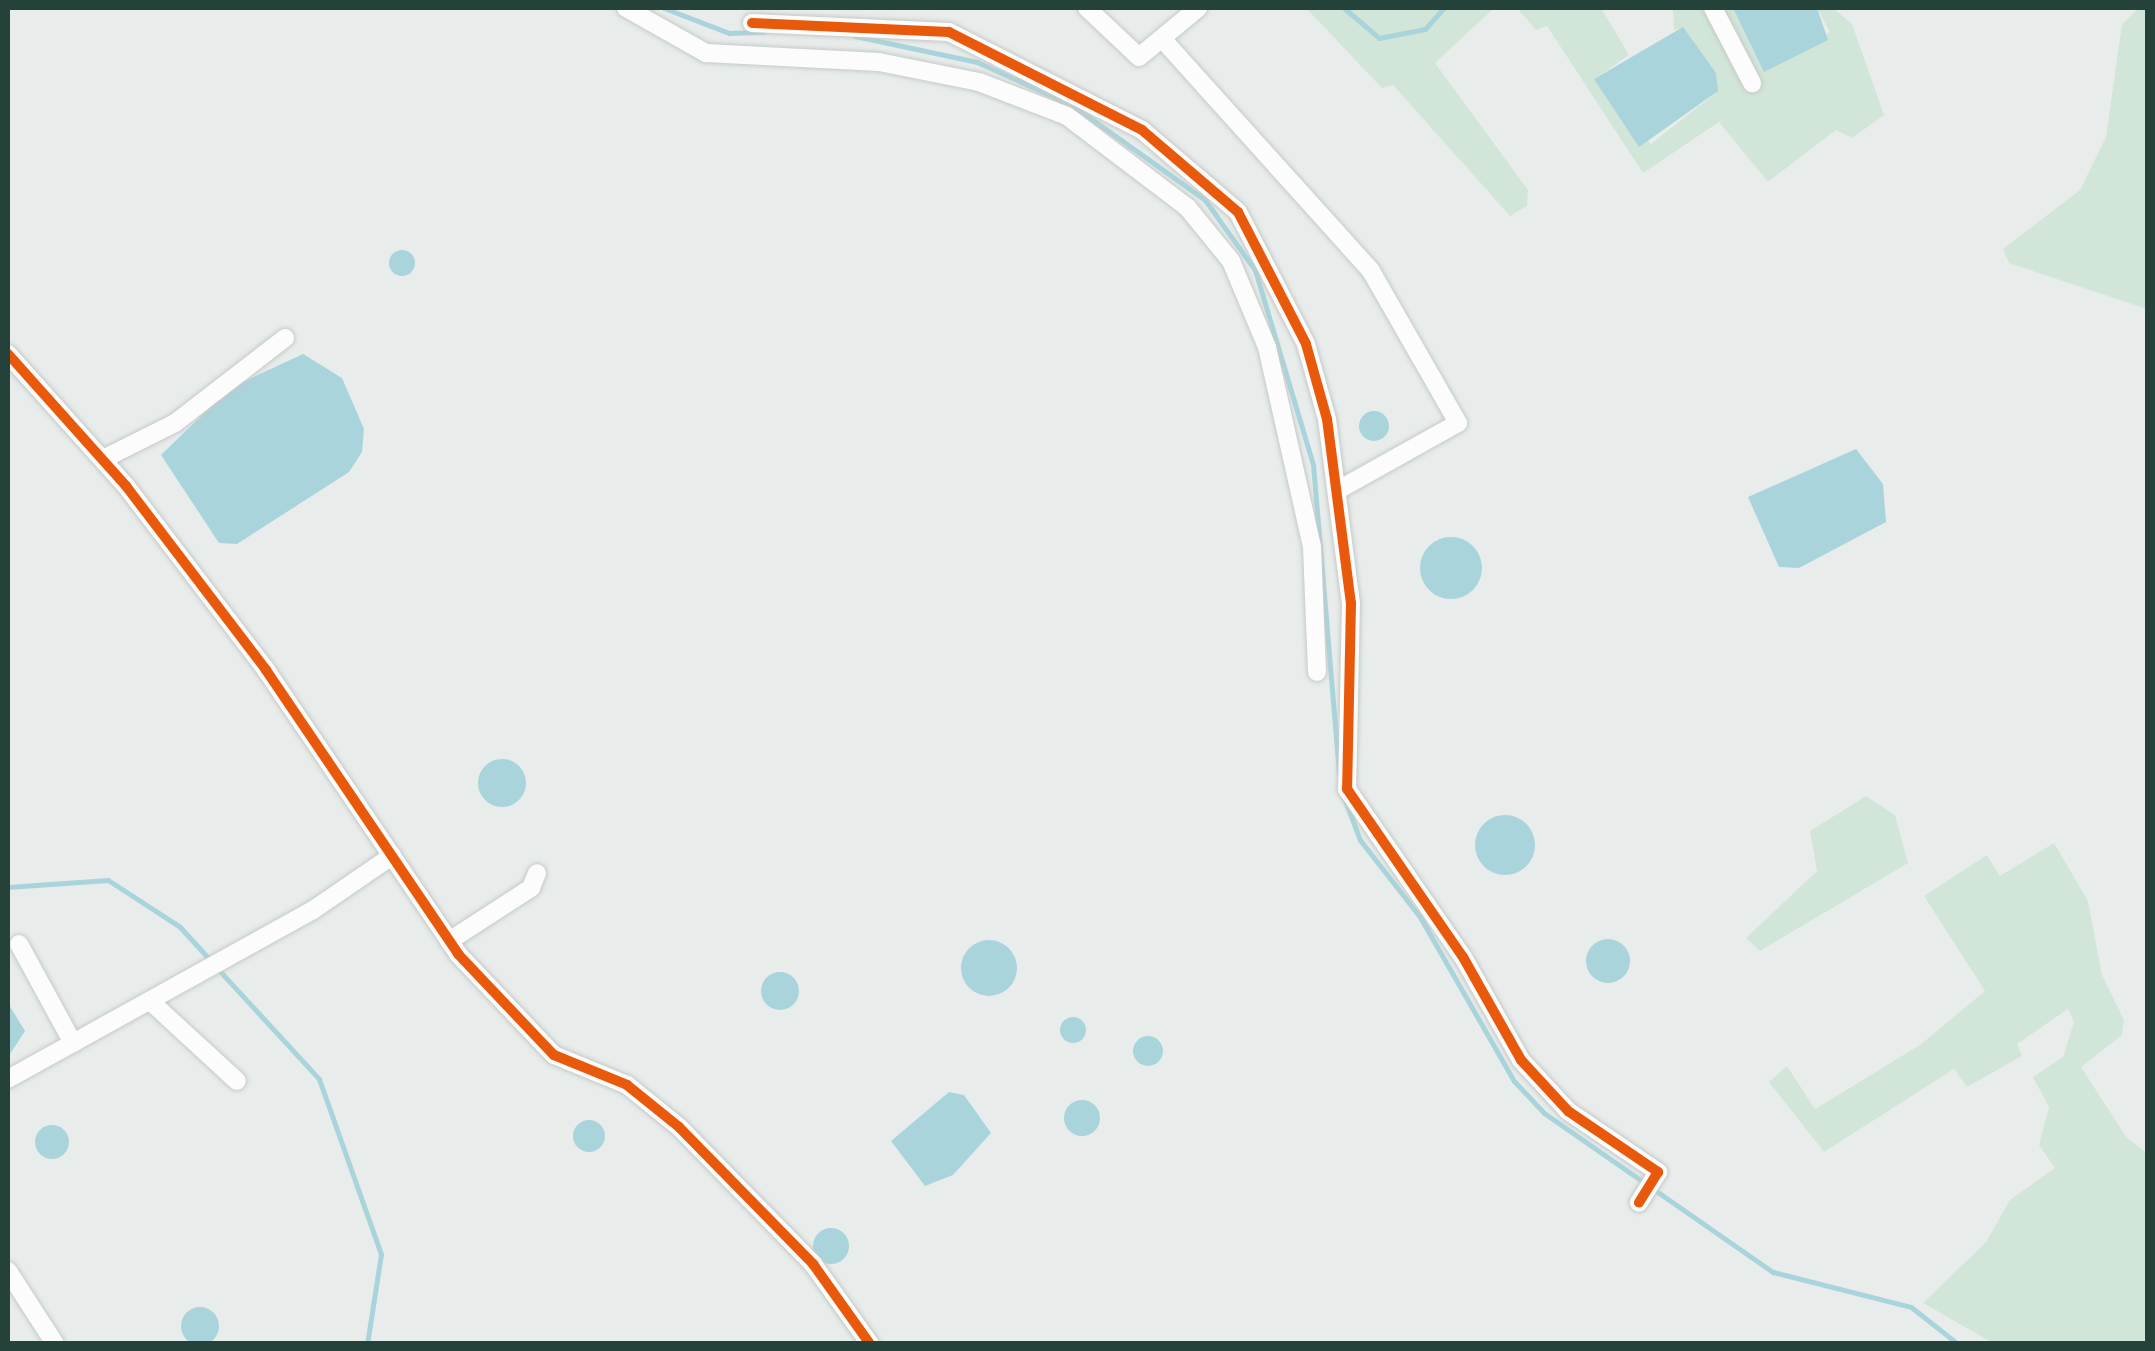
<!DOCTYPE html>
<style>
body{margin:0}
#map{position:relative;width:2155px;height:1351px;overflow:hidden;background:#e8edeb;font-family:Karla,sans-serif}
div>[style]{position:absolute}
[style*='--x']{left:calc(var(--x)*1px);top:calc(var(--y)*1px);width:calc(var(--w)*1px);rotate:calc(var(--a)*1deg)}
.green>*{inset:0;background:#d1e6d8}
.water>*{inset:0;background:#a9d4db}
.round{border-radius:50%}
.stream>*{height:5px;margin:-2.5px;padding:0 2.5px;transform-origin:2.5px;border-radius:2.5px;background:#a9d4db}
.roads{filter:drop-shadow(0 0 2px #c5cac8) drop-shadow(0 0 2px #c5cac8)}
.street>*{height:18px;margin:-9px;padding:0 9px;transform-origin:9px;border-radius:9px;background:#fcfcfc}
.cycleway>*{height:10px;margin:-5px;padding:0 5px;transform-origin:5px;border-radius:5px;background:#e8590c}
span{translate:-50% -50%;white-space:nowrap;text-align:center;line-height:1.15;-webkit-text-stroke:8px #f7fbf9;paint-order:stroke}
.frame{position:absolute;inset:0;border:10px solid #24423a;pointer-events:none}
</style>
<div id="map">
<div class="green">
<div style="clip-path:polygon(1306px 8px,1494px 8px,1435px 63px,1528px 190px,1527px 206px,1510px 216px,1393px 85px,1382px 88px)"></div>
<div style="clip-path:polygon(1517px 8px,1601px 8px,1629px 55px,1594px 79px,1651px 144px,1718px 91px,1683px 28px,1674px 30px,1673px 8px,1733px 8px,1764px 71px,1830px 32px,1817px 8px,1833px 8px,1852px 24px,1884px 115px,1852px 138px,1836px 130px,1768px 182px,1719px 122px,1643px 173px,1547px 26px,1536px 30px)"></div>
<div style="clip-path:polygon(2139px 8px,2148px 8px,2147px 309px,2009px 263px,2003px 249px,2080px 190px,2106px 137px,2122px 24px)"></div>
<div style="clip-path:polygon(1866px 796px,1895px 815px,1908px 863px,1760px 951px,1746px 938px,1817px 871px,1810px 831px)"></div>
<div style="clip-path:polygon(2054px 843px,2088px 901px,2102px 975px,2124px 1020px,2122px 1035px,2081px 1067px,2127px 1138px,2147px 1153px,2147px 1343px,1993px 1343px,1923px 1303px,1986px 1242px,2010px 1200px,2055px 1168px,2039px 1145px,2049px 1107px,2033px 1077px,2063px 1057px,2074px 1022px,2068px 1009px,2017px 1044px,2022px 1056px,1967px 1087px,1954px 1069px,1824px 1152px,1769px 1082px,1787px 1066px,1815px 1109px,1920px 1045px,1985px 991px,1924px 896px,1987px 855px,2000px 876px)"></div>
</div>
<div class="water">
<div style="clip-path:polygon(1733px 8px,1817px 8px,1828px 40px,1764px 72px)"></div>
<div style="clip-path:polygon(1683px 27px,1716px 73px,1718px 91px,1639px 147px,1594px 79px)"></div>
<div class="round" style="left:389px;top:250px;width:26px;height:26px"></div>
<div style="clip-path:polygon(303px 354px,342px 378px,364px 429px,362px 452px,349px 472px,237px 544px,219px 543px,161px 455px,230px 388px)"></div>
<div class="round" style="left:1359px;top:411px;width:30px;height:30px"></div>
<div style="clip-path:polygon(1856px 449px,1883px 484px,1886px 522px,1799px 568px,1779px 567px,1748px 497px)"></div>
<div class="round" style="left:1420px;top:537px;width:62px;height:62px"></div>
<div class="round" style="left:478px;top:759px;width:48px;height:48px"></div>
<div class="round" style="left:1475px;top:815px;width:60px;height:60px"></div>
<div class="round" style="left:1586px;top:939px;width:44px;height:44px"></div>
<div class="round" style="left:961px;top:940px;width:56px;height:56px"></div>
<div class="round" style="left:761px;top:972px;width:38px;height:38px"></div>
<div style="clip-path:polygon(8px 1003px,25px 1031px,8px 1057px)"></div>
<div class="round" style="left:1060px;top:1017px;width:26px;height:26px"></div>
<div class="round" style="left:1133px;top:1036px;width:30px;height:30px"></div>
<div style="clip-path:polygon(949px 1092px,964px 1095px,991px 1133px,953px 1175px,925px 1186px,891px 1141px)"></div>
<div class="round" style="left:1064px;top:1100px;width:36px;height:36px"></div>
<div class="round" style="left:573px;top:1120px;width:32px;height:32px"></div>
<div class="round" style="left:35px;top:1125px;width:34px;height:34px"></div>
<div class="round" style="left:813px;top:1228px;width:36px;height:36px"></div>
<div class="round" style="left:181px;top:1307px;width:38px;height:38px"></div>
</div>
<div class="stream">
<div style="--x:664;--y:8;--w:70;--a:21"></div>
<div style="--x:729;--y:33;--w:35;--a:-2"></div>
<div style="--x:1344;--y:8;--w:46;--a:40.6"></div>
<div style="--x:1379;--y:38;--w:47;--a:-11.1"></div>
<div style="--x:1425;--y:29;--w:28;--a:-48"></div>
<div style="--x:855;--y:36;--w:125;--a:12"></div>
<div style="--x:977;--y:62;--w:104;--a:24.4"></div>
<div style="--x:1072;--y:105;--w:163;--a:35.5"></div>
<div style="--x:1205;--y:200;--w:86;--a:54.5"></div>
<div style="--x:1255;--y:270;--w:202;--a:73.4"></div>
<div style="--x:1313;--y:464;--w:311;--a:85.2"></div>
<div style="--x:1343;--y:795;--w:48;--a:69.3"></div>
<div style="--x:1360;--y:840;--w:98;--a:52.1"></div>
<div style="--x:1420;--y:917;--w:189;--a:60.2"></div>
<div style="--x:1514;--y:1081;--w:44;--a:46.8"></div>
<div style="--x:1544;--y:1113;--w:279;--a:34.8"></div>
<div style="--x:1773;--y:1272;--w:142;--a:14.2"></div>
<div style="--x:1911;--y:1307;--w:60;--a:38.2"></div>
<div style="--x:8;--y:887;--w:100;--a:-4"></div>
<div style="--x:108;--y:880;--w:86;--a:33.1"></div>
<div style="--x:180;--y:927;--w:45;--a:47.7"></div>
<div style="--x:217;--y:968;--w:151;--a:47.4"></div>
<div style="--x:319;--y:1079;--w:186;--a:70.5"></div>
<div style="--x:381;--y:1254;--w:91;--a:98.8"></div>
</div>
<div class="roads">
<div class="street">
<div style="--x:626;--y:8;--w:92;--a:29.4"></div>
<div style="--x:706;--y:53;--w:173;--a:3"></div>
<div style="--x:879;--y:62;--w:102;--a:11.3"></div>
<div style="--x:979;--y:82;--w:94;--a:21.1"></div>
<div style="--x:1067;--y:116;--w:151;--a:37.2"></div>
<div style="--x:1187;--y:207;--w:70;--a:50.8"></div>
<div style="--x:1231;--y:261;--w:93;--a:67.3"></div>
<div style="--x:1267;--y:347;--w:205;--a:77.3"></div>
<div style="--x:1312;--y:547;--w:125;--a:87.7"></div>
<div style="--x:1087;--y:8;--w:71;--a:43.3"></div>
<div style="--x:1139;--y:57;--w:77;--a:-39.7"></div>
<div style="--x:1713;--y:8;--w:85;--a:62.5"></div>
<div style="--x:752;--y:23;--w:197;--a:2.6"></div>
<div style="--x:949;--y:32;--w:216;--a:26.9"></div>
<div style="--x:1142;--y:130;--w:126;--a:40.5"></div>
<div style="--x:1238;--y:212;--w:148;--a:62.7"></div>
<div style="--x:1306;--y:344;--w:78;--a:74.4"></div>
<div style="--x:1327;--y:419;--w:186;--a:82.6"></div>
<div style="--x:1351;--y:603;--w:186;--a:91.2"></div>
<div style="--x:1347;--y:789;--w:204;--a:55.4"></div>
<div style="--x:1463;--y:957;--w:118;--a:60.6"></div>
<div style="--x:1521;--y:1060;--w:69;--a:47.3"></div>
<div style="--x:1568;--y:1111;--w:109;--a:34.1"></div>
<div style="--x:1658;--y:1172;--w:36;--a:122"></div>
<div style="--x:1165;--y:42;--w:308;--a:48"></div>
<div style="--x:1371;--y:271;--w:175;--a:60.2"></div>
<div style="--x:1458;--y:423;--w:135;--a:150.8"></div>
<div style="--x:8;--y:354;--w:177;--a:48.2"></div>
<div style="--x:126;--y:486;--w:231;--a:52.7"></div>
<div style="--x:266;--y:670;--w:343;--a:55.9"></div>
<div style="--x:458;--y:954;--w:139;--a:46.5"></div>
<div style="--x:554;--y:1055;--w:79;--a:22.3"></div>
<div style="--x:627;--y:1085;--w:67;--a:38.9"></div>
<div style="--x:679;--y:1127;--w:192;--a:45.6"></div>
<div style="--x:813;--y:1264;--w:98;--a:54.5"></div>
<div style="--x:103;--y:459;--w:80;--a:-26.6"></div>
<div style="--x:175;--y:423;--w:139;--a:-37.7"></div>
<div style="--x:449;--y:941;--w:98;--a:-32.9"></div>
<div style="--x:531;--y:888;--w:16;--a:-68"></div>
<div style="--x:19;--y:944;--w:113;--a:61.4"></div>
<div style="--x:150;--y:1001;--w:118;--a:42.6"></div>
<div style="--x:8;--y:1079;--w:349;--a:-29"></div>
<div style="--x:313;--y:910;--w:96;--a:-34.4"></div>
<div style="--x:8;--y:1271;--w:87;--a:57.2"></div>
</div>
</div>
<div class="cycleway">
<div style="--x:752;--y:23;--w:197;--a:2.6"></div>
<div style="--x:949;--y:32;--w:216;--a:26.9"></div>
<div style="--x:1142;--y:130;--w:126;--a:40.5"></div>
<div style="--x:1238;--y:212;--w:148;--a:62.7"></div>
<div style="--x:1306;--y:344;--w:78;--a:74.4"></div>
<div style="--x:1327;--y:419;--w:186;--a:82.6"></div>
<div style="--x:1351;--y:603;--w:186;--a:91.2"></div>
<div style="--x:1347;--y:789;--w:204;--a:55.4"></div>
<div style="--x:1463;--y:957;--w:118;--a:60.6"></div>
<div style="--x:1521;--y:1060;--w:69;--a:47.3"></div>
<div style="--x:1568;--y:1111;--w:109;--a:34.1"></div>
<div style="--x:1658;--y:1172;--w:36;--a:122"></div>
<div style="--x:8;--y:354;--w:177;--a:48.2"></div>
<div style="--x:126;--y:486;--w:231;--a:52.7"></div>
<div style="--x:266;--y:670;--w:343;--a:55.9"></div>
<div style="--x:458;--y:954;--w:139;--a:46.5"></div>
<div style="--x:554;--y:1055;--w:79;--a:22.3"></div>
<div style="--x:627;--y:1085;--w:67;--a:38.9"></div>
<div style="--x:679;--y:1127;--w:192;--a:45.6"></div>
<div style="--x:813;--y:1264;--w:98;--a:54.5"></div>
</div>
<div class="frame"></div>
</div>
